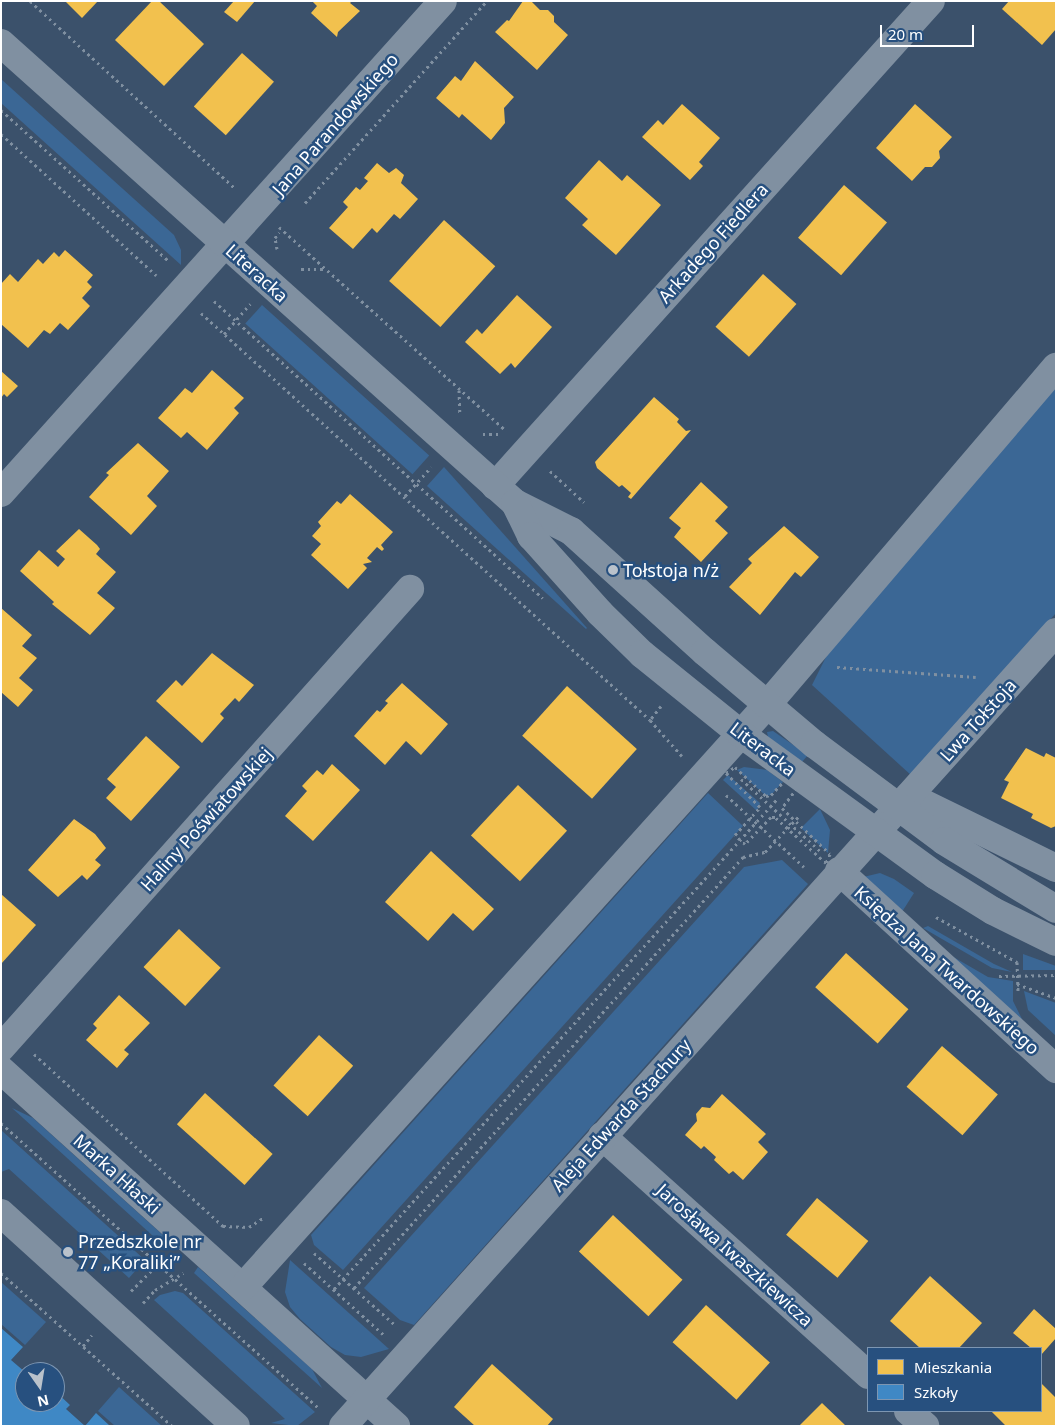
<!DOCTYPE html>
<meta charset="utf-8">
<style>
body{margin:0}
#map{position:relative;width:1057px;height:1427px;overflow:hidden;background:#3b516b;font-family:"Noto Sans",sans-serif}
div>[style]{position:absolute}
[style*='--x']{left:calc(var(--x)*1px);top:calc(var(--y)*1px);width:calc(var(--w)*1px);rotate:calc(var(--a)*1deg)}
.green>*{inset:0;background:#3b6795;transform-origin:0 0}
.homes>*{inset:0;background:#f2c14e;transform-origin:0 0}
.schools>*{inset:0;background:#3f88c5}
.path>*{height:3px;margin-top:-1.5px;transform-origin:0;background:repeating-linear-gradient(90deg,#8090a1 0 2.5px,transparent 0 6.5px)}
.minor>*{height:28px;margin:-14px;padding:0 14px;transform-origin:14px;border-radius:14px;background:#8090a1}
.tertiary>*{height:28px;margin:-14px;padding:0 14px;transform-origin:14px;border-radius:14px;background:#8090a1}
.dots>*{width:14px;height:14px;translate:-50% -50%;box-sizing:border-box;border:2px solid #27507f;border-radius:50%}
span{translate:-50% -50%;white-space:nowrap;text-align:center;line-height:1.15;-webkit-text-stroke:5px #27507f;paint-order:stroke}
.street-label{font-size:18px;color:#fff}
.poi-label{font-size:18px;color:#fff}
.left{translate:0 -50%;text-align:left}
.frame{position:absolute;inset:0;border:2px solid #fff;pointer-events:none}
.legend{position:absolute;left:867px;top:1347px;width:175px;height:65px;box-sizing:border-box;background:#27507f;border:1px solid #7d96b2;margin:0;padding:6px 9px;list-style:none;font-size:15px;color:#fff}
.legend li{display:flex;align-items:center;gap:10px;height:25px}
.legend b{width:25px;border:1px solid #7d96b2}
.north{position:absolute;left:15px;top:1362px;width:50px;height:50px;box-sizing:border-box;background:#27507f;border:1px solid #7d96b2;border-radius:50%;rotate:167deg;font-size:14px;font-weight:700;line-height:20px;text-align:center;color:#fff}
.north::after{content:'';display:block;margin:auto;width:18px;height:22px;background:#bac2cb;clip-path:polygon(50% 0,100% 100%,50% 72%,0 100%)}
.scale{position:absolute;left:880px;top:25px;width:94px;height:22px;box-sizing:border-box;border:2px solid #fff;border-top:0;padding-left:6px;font-size:15px;line-height:18px;white-space:nowrap;color:#fff;-webkit-text-stroke:4px #27507f;paint-order:stroke}
</style>
<div id="map">
<div class="green">
<div style="clip-path:polygon(1px 79px,174px 235px,181px 250px,181px 265px,1px 103px)"></div>
<div style="left:262px;top:305px;width:225px;height:25px;rotate:42deg"></div>
<div style="clip-path:polygon(1056px 386px,1056px 613px,912px 776px,812px 685px,831px 647px)"></div>
<div style="clip-path:polygon(444px 467px,587px 628px,586px 629px,427px 486px)"></div>
<div style="clip-path:polygon(773px 731px,808px 755px,802px 762px,768px 737px,767px 732px)"></div>
<div style="clip-path:polygon(744px 767px,767px 770px,783px 782px,771px 795px,766px 796px,737px 770px)"></div>
<div style="clip-path:polygon(728px 775px,760px 803px,757px 811px,723px 780px)"></div>
<div style="clip-path:polygon(708px 793px,743px 826px,343px 1270px,314px 1245px,311px 1235px)"></div>
<div style="clip-path:polygon(820px 809px,830px 830px,828px 853px,801px 828px)"></div>
<div style="clip-path:polygon(782px 860px,808px 884px,414px 1325px,400px 1320px,364px 1288px,744px 867px)"></div>
<div style="clip-path:polygon(880px 873px,894px 879px,914px 893px,900px 915px,859px 878px)"></div>
<div style="clip-path:polygon(928px 926px,994px 964px,1012px 972px,992px 968px,923px 928px)"></div>
<div style="clip-path:polygon(931px 944px,988px 977px,1013px 981px,1013px 1001px,1023px 1021px)"></div>
<div style="clip-path:polygon(1023px 954px,1056px 966px,1056px 970px,1023px 970px)"></div>
<div style="clip-path:polygon(1024px 991px,1056px 1003px,1056px 1036px,1028px 1010px)"></div>
<div style="clip-path:polygon(12px 1108px,33px 1118px,174px 1245px,164px 1246px)"></div>
<div style="clip-path:polygon(1px 1130px,145px 1260px,129px 1278px,9px 1169px,1px 1172px)"></div>
<div style="clip-path:polygon(290px 1260px,389px 1349px,361px 1357px,345px 1355px,331px 1347px,300px 1319px,290px 1307px,285px 1292px)"></div>
<div style="clip-path:polygon(198px 1267px,312px 1369px,322px 1388px,194px 1273px)"></div>
<div style="clip-path:polygon(1px 1282px,46px 1322px,25px 1345px,1px 1324px)"></div>
<div style="clip-path:polygon(175px 1291px,183px 1293px,315px 1412px,297px 1426px,271px 1423px,285px 1419px,154px 1300px,160px 1295px)"></div>
<div style="clip-path:polygon(119px 1387px,162px 1426px,115px 1426px,98px 1411px)"></div>
</div>
<div class="homes">
<div style="clip-path:polygon(65px 1px,98px 1px,82px 18px)"></div>
<div style="clip-path:polygon(152px 1px,159px 1px,204px 44px,164px 86px,115px 40px)"></div>
<div style="clip-path:polygon(234px 1px,255px 1px,237px 22px,224px 12px)"></div>
<div style="clip-path:polygon(312px 1px,352px 1px,350px 3px,360px 11px,338px 32px,337px 37px,311px 13px,317px 6px)"></div>
<div style="clip-path:polygon(523px 1px,531px 1px,540px 10px,548px 10px,554px 16px,554px 22px,568px 35px,537px 70px,495px 32px,507px 20px,509px 21px)"></div>
<div style="clip-path:polygon(1009px 1px,1056px 1px,1056px 29px,1042px 45px,1002px 9px)"></div>
<div style="left:242px;top:53px;width:43px;height:72px;rotate:42deg"></div>
<div style="clip-path:polygon(475px 61px,514px 97px,504px 108px,505px 123px,491px 140px,462px 114px,459px 118px,436px 98px,455px 76px,461px 81px)"></div>
<div style="clip-path:polygon(682px 104px,720px 138px,699px 162px,703px 166px,690px 180px,642px 137px,658px 120px,663px 125px)"></div>
<div style="clip-path:polygon(915px 104px,952px 137px,939px 151px,940px 158px,932px 167px,925px 167px,912px 181px,876px 148px)"></div>
<div style="clip-path:polygon(599px 160px,622px 181px,627px 175px,661px 205px,616px 255px,582px 225px,588px 219px,565px 198px)"></div>
<div style="clip-path:polygon(377px 163px,389px 173px,396px 168px,404px 175px,401px 183px,418px 199px,400px 219px,394px 214px,377px 233px,372px 228px,353px 249px,329px 228px,348px 207px,343px 202px,356px 187px,360px 190px,368px 181px,364px 178px)"></div>
<div style="left:844px;top:185px;width:57px;height:70px;rotate:41deg"></div>
<div style="left:444px;top:220px;width:69px;height:82px;rotate:42deg"></div>
<div style="clip-path:polygon(65px 250px,93px 275px,87px 282px,92px 287px,82px 298px,90px 306px,68px 330px,60px 323px,50px 334px,44px 330px,28px 348px,1px 324px,1px 284px,10px 274px,18px 282px,38px 259px,43px 264px,54px 252px,59px 257px)"></div>
<div style="left:763px;top:274px;width:45px;height:71px;rotate:42deg"></div>
<div style="clip-path:polygon(517px 295px,552px 327px,515px 368px,511px 363px,500px 374px,465px 342px,477px 329px,482px 334px)"></div>
<div style="clip-path:polygon(212px 370px,244px 398px,234px 408px,239px 413px,207px 450px,187px 432px,181px 438px,158px 418px,185px 388px,192px 393px)"></div>
<div style="clip-path:polygon(1px 371px,18px 386px,7px 397px,4px 394px,1px 398px)"></div>
<div style="clip-path:polygon(654px 397px,679px 419px,677px 422px,686px 431px,691px 430px,631px 499px,628px 497px,631px 493px,622px 485px,619px 487px,597px 468px,595px 462px)"></div>
<div style="clip-path:polygon(138px 443px,169px 471px,147px 496px,157px 506px,131px 535px,89px 497px,109px 475px,106px 473px)"></div>
<div style="clip-path:polygon(701px 482px,728px 507px,715px 521px,728px 533px,701px 562px,674px 537px,681px 528px,669px 518px)"></div>
<div style="clip-path:polygon(350px 494px,393px 532px,381px 545px,384px 549px,382px 551px,377px 547px,367px 558px,372px 562px,363px 564px,367px 568px,348px 589px,311px 555px,321px 544px,312px 536px,321px 526px,318px 522px,337px 501px,341px 504px)"></div>
<div style="clip-path:polygon(784px 526px,819px 557px,801px 577px,795px 572px,760px 615px,729px 587px,752px 563px,748px 559px)"></div>
<div style="clip-path:polygon(79px 529px,97px 545px,100px 549px,96px 554px,116px 572px,97px 593px,115px 608px,90px 635px,52px 604px,54px 602px,20px 571px,39px 550px,58px 567px,65px 559px,56px 551px)"></div>
<div style="clip-path:polygon(1px 608px,32px 635px,22px 646px,37px 658px,19px 678px,33px 690px,18px 707px,1px 692px)"></div>
<div style="clip-path:polygon(212px 653px,254px 685px,239px 702px,235px 698px,220px 714px,224px 718px,202px 743px,156px 701px,176px 680px,182px 686px)"></div>
<div style="clip-path:polygon(402px 683px,448px 724px,421px 755px,406px 741px,385px 765px,354px 736px,377px 710px,380px 712px,388px 703px,385px 701px)"></div>
<div style="left:567px;top:686px;width:94px;height:67px;rotate:42deg"></div>
<div style="clip-path:polygon(146px 736px,180px 767px,131px 821px,106px 798px,116px 787px,107px 779px)"></div>
<div style="clip-path:polygon(1026px 748px,1044px 757px,1046px 753px,1056px 758px,1056px 826px,1051px 828px,1031px 818px,1033px 814px,1001px 798px,1009px 782px,1004px 780px)"></div>
<div style="clip-path:polygon(332px 764px,360px 790px,313px 841px,285px 816px,307px 791px,302px 786px,317px 770px,323px 775px)"></div>
<div style="left:518px;top:785px;width:67px;height:69px;rotate:43deg"></div>
<div style="clip-path:polygon(74px 819px,95px 834px,106px 848px,95px 860px,101px 865px,87px 880px,82px 875px,58px 897px,28px 870px)"></div>
<div style="clip-path:polygon(431px 851px,494px 909px,473px 931px,453px 913px,428px 941px,385px 902px)"></div>
<div style="clip-path:polygon(1px 894px,36px 925px,1px 964px)"></div>
<div style="left:179px;top:929px;width:57px;height:52px;rotate:43deg"></div>
<div style="left:846px;top:953px;width:84px;height:46px;rotate:42deg"></div>
<div style="clip-path:polygon(119px 995px,150px 1023px,124px 1050px,129px 1054px,117px 1068px,86px 1040px,97px 1028px,93px 1024px)"></div>
<div style="left:319px;top:1035px;width:46px;height:68px;rotate:42deg"></div>
<div style="left:942px;top:1046px;width:74px;height:54px;rotate:41deg"></div>
<div style="left:205px;top:1093px;width:91px;height:42px;rotate:42deg"></div>
<div style="clip-path:polygon(722px 1094px,766px 1134px,758px 1142px,768px 1152px,743px 1180px,733px 1171px,729px 1174px,714px 1160px,716px 1157px,704px 1146px,701px 1149px,685px 1135px,697px 1121px,696px 1114px,702px 1107px,710px 1108px)"></div>
<div style="left:817px;top:1198px;width:67px;height:48px;rotate:40deg"></div>
<div style="left:613px;top:1215px;width:95px;height:50px;rotate:43deg"></div>
<div style="clip-path:polygon(930px 1276px,982px 1323px,959px 1348px,920px 1348px,890px 1321px)"></div>
<div style="left:706px;top:1305px;width:86px;height:50px;rotate:42deg"></div>
<div style="clip-path:polygon(1034px 1309px,1056px 1329px,1056px 1338px,1041px 1355px,1041px 1348px,1031px 1348px,1013px 1333px)"></div>
<div style="clip-path:polygon(492px 1364px,553px 1419px,547px 1426px,475px 1426px,454px 1407px)"></div>
<div style="clip-path:polygon(1041px 1383px,1056px 1398px,1056px 1426px,1006px 1426px,991px 1411px,1041px 1411px)"></div>
<div style="clip-path:polygon(822px 1403px,846px 1426px,799px 1426px)"></div>
</div>
<div class="schools">
<div style="clip-path:polygon(1px 1328px,23px 1347px,11px 1360px,25px 1372px,25px 1402px,55px 1402px,55px 1391px,70px 1405px,66px 1409px,85px 1426px,1px 1426px)"></div>
<div style="clip-path:polygon(96px 1413px,110px 1426px,85px 1426px)"></div>
</div>
<div class="path">
<div style="--x:30;--y:1;--w:277;--a:42.4"></div>
<div style="--x:1;--y:110;--w:227;--a:42"></div>
<div style="--x:1;--y:134;--w:210;--a:42.3"></div>
<div style="--x:305;--y:203;--w:272;--a:-48"></div>
<div style="--x:279;--y:227;--w:305;--a:41.9"></div>
<div style="--x:277;--y:249;--w:11;--a:-100"></div>
<div style="--x:275;--y:238;--w:7;--a:-56"></div>
<div style="--x:301;--y:269;--w:23;--a:0"></div>
<div style="--x:214;--y:301;--w:443;--a:42.1"></div>
<div style="--x:201;--y:313;--w:606;--a:42.19"></div>
<div style="--x:224;--y:334;--w:40;--a:-49"></div>
<div style="--x:459;--y:390;--w:24;--a:88"></div>
<div style="--x:483;--y:434;--w:19;--a:0"></div>
<div style="--x:550;--y:471;--w:46;--a:42.4"></div>
<div style="--x:405;--y:496;--w:39;--a:-48"></div>
<div style="--x:837;--y:667;--w:139;--a:4.1"></div>
<div style="--x:661;--y:706;--w:18;--a:128"></div>
<div style="--x:650;--y:720;--w:48;--a:48.4"></div>
<div style="--x:735;--y:767;--w:42;--a:43.1"></div>
<div style="--x:766;--y:796;--w:5;--a:-11"></div>
<div style="--x:771;--y:795;--w:21;--a:-47"></div>
<div style="--x:785;--y:780;--w:14;--a:34"></div>
<div style="--x:797;--y:788;--w:25;--a:127"></div>
<div style="--x:782;--y:808;--w:66;--a:43.8"></div>
<div style="--x:830;--y:854;--w:10;--a:114"></div>
<div style="--x:826;--y:863;--w:69;--a:-138"></div>
<div style="--x:775;--y:817;--w:4;--a:180"></div>
<div style="--x:771;--y:817;--w:37;--a:134"></div>
<div style="--x:745;--y:844;--w:13;--a:-138"></div>
<div style="--x:735;--y:835;--w:38;--a:-48"></div>
<div style="--x:760;--y:807;--w:48;--a:-135"></div>
<div style="--x:726;--y:773;--w:11;--a:-34"></div>
<div style="--x:741;--y:779;--w:107;--a:42.3"></div>
<div style="--x:726;--y:795;--w:106;--a:42.7"></div>
<div style="--x:936;--y:917;--w:93;--a:29.1"></div>
<div style="--x:1017;--y:962;--w:31;--a:88"></div>
<div style="--x:999;--y:976;--w:57;--a:-1"></div>
<div style="--x:1017;--y:984;--w:41;--a:19.7"></div>
<div style="--x:34;--y:1054;--w:256;--a:42.3"></div>
<div style="--x:223;--y:1226;--w:26;--a:2"></div>
<div style="--x:249;--y:1227;--w:17;--a:-33"></div>
<div style="--x:1;--y:1123;--w:428;--a:41.9"></div>
<div style="--x:314;--y:1253;--w:108;--a:41.6"></div>
<div style="--x:304;--y:1263;--w:109;--a:42"></div>
<div style="--x:1;--y:1273;--w:229;--a:41.8"></div>
<div style="--x:354;--y:1288;--w:581;--a:-47.93"></div>
<div style="--x:743;--y:857;--w:23;--a:-13"></div>
<div style="--x:765;--y:852;--w:51;--a:-46.6"></div>
<div style="--x:334;--y:1289;--w:662;--a:-47.88"></div>
<div style="--x:131;--y:1291;--w:48;--a:-45"></div>
<div style="--x:143;--y:1303;--w:18;--a:-47"></div>
<div style="--x:155;--y:1290;--w:33;--a:-31"></div>
<div style="--x:83;--y:1346;--w:14;--a:-51"></div>
</div>
<div class="minor">
<div style="--x:495;--y:486;--w:652;--a:-48.05"></div>
<div style="--x:1;--y:493;--w:661;--a:-48.06"></div>
<div style="--x:909;--y:796;--w:164;--a:26.1"></div>
<div style="--x:839;--y:871;--w:294;--a:42.4"></div>
<div style="--x:1;--y:1048;--w:615;--a:-48.3"></div>
<div style="--x:1;--y:1070;--w:532;--a:42.03"></div>
<div style="--x:602;--y:1136;--w:358;--a:41.9"></div>
<div style="--x:1;--y:1213;--w:317;--a:42.2"></div>
<div style="--x:243;--y:1287;--w:783;--a:-48"></div>
<div style="--x:767;--y:705;--w:445;--a:-49.5"></div>
<div style="--x:908;--y:1411;--w:23;--a:41"></div>
<div style="--x:343;--y:1426;--w:1067;--a:-48.08"></div>
</div>
<div class="tertiary">
<div style="--x:1;--y:43;--w:690;--a:41.83"></div>
<div style="--x:515;--y:503;--w:63;--a:26.6"></div>
<div style="--x:571;--y:531;--w:181;--a:42.1"></div>
<div style="--x:705;--y:652;--w:143;--a:40.2"></div>
<div style="--x:814;--y:744;--w:162;--a:36.7"></div>
<div style="--x:944;--y:841;--w:131;--a:31.3"></div>
<div style="--x:515;--y:503;--w:37;--a:64"></div>
<div style="--x:531;--y:536;--w:103;--a:48.1"></div>
<div style="--x:600;--y:613;--w:59;--a:44.3"></div>
<div style="--x:642;--y:654;--w:127;--a:38.9"></div>
<div style="--x:741;--y:734;--w:240;--a:36"></div>
<div style="--x:935;--y:875;--w:68;--a:31.8"></div>
<div style="--x:993;--y:911;--w:70;--a:26.2"></div>
</div>
<div class="dots">
<div style="left:613px;top:570px;background:#bac2cb"></div>
<div style="left:68px;top:1252px;background:#bac2cb"></div>
</div>
<div class="street-label">
<span style="left:335px;top:124px;rotate:-49deg">Jana Parandowskiego</span>
<span style="left:713px;top:243px;rotate:-48deg">Arkadego Fiedlera</span>
<span style="left:257px;top:273px;rotate:42deg">Literacka</span>
<span style="left:978px;top:720px;rotate:-48deg">Lwa Tołstoja</span>
<span style="left:763px;top:749px;rotate:37deg">Literacka</span>
<span style="left:206px;top:819px;rotate:-48deg">Haliny Poświatowskiej</span>
<span style="left:947px;top:970px;rotate:42deg">Księdza Jana Twardowskiego</span>
<span style="left:621px;top:1115px;rotate:-48deg">Aleja Edwarda Stachury</span>
<span style="left:117px;top:1174px;rotate:42deg">Marka Hłaski</span>
<span style="left:735px;top:1255px;rotate:42deg">Jarosława Iwaszkiewicza</span>
</div>
<div class="poi-label">
<span class="left" style="left:623px;top:570px">Tołstoja n/ż</span>
<span class="left" style="left:78px;top:1252px">Przedszkole nr<br>77 „Koraliki”</span>
</div>
<div class="frame"></div>
<ul class="legend">
<li><b style="height:14px;background:#f2c14e"></b>Mieszkania</li>
<li><b style="height:14px;background:#3f88c5"></b>Szkoły</li>
</ul>
<div class="north">N</div>
<div class="scale">20 m</div>
</div>
